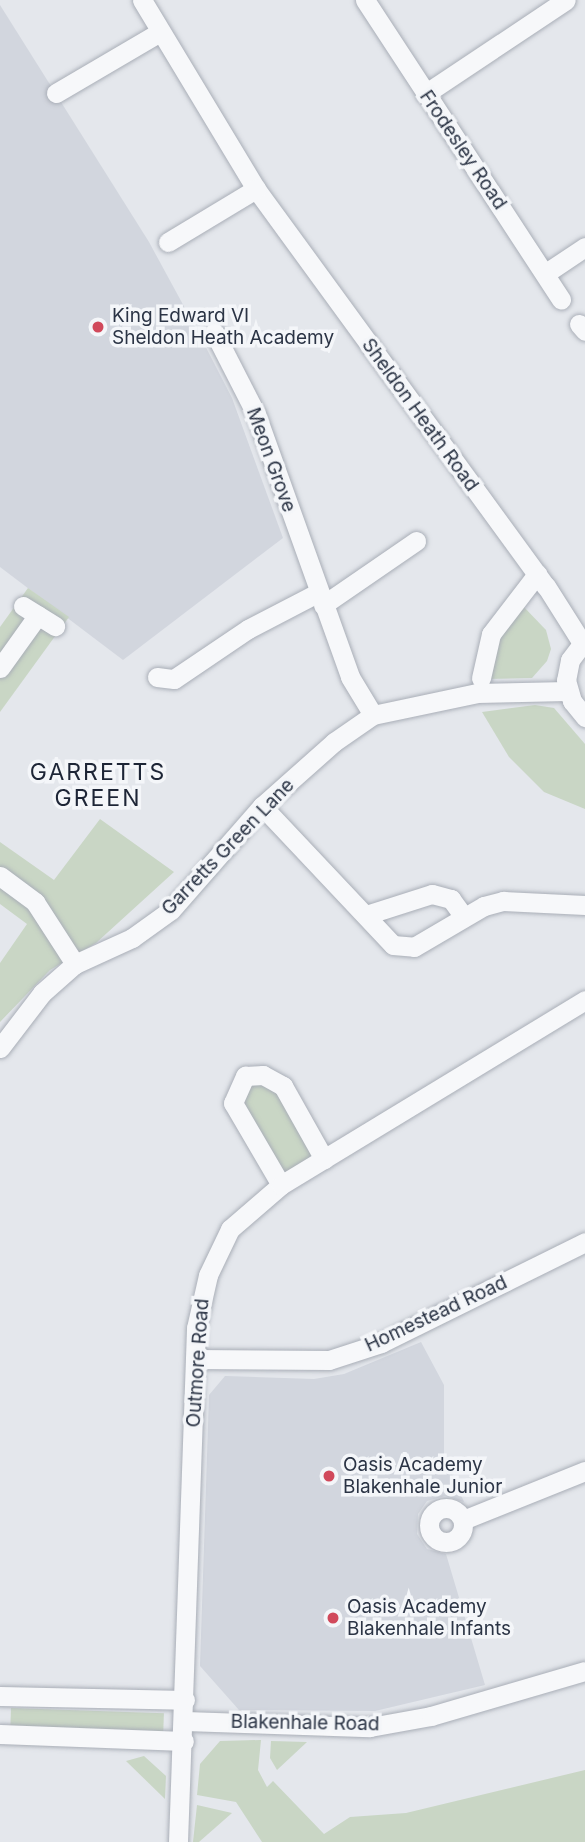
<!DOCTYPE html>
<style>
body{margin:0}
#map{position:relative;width:585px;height:1842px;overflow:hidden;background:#e4e7ec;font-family:Inter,sans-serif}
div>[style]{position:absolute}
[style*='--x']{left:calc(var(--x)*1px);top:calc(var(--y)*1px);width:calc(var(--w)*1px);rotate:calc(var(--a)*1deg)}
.built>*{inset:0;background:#d2d6de}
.green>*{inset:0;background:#c9d6c5;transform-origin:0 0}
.roads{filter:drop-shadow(0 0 2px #a9aeb7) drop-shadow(0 0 2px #a9aeb7)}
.minor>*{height:19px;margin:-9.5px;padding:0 9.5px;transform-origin:9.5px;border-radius:9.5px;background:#f7f8fa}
.minor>.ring{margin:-9.5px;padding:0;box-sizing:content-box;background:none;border:19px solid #f7f8fa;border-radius:50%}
.dots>*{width:19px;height:19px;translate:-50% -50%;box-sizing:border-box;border:4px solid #f4f6f9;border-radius:50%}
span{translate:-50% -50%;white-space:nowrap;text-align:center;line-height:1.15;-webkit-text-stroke:7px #f4f6f9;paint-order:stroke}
.street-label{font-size:19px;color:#2b3445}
.poi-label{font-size:19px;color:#2b3445}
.left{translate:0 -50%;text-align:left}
.quarter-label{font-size:23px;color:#1d2536;letter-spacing:2px}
</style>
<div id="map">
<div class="built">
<div style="clip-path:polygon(0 5px,149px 242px,199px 334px,232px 398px,283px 538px,123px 660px,0 567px)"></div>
<div style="clip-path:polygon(421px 1342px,444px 1385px,444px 1455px,464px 1502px,445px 1496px,427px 1501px,418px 1514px,417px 1534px,427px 1549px,446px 1554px,485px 1685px,375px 1711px,239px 1710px,200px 1666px,209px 1395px,225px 1376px,314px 1379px,344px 1374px)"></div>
</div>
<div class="green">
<div style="clip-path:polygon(28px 588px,69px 617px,0 712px,0 627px)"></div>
<div style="clip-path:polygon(521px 604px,546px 630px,551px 649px,547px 661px,532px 678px,487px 679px,494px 648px)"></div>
<div style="clip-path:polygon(535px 705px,554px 708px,585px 744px,585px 809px,544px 792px,509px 757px,482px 712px)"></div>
<div style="clip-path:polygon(100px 819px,174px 872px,96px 943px,50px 970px,0 1022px,0 963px,27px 924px,0 904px,0 842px,54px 880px)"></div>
<div style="clip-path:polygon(263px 1075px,324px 1159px,281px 1185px,237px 1087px)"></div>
<div style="left:11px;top:1708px;width:153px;height:20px;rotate:2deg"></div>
<div style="clip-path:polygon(261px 1740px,258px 1770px,267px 1787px,273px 1781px,324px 1834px,350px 1817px,406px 1813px,585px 1770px,585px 1842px,262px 1842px,236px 1802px,197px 1795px,200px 1764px,220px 1741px)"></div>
<div style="clip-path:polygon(271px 1741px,307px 1742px,277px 1770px,270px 1758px)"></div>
<div style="clip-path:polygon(144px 1756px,166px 1776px,165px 1799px,126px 1761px)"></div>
<div style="clip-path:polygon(197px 1805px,232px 1813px,199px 1842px,193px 1842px)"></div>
</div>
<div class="roads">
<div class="minor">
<div style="--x:142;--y:0;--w:221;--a:58.9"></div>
<div style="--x:256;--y:189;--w:492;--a:53.9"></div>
<div style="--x:546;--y:586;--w:67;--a:57.7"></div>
<div style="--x:365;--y:0;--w:358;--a:56.8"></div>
<div style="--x:56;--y:93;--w:121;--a:-30.4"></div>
<div style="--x:425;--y:94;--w:169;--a:-33.7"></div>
<div style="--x:168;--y:242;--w:103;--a:-31.1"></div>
<div style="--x:546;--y:273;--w:47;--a:-33.7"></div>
<div style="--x:579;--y:324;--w:9;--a:49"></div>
<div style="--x:214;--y:332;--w:92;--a:62.9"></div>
<div style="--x:256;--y:414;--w:279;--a:70.3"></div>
<div style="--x:350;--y:677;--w:44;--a:58.8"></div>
<div style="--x:323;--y:605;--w:113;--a:-34.5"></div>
<div style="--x:23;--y:606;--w:38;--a:32"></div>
<div style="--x:585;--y:640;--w:25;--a:127"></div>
<div style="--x:570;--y:660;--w:20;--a:101"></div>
<div style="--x:566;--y:680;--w:22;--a:74"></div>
<div style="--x:572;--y:701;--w:21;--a:51"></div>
<div style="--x:0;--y:668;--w:65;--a:-54.4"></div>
<div style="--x:157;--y:677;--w:17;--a:7"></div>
<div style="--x:174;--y:679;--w:89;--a:-34"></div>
<div style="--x:248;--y:629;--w:80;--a:-27.5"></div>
<div style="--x:481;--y:678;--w:45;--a:-77.2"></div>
<div style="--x:491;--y:634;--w:76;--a:-52.5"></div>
<div style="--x:262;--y:806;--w:191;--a:46.7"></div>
<div style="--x:393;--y:945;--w:21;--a:5"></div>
<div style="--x:414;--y:947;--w:81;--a:-30.4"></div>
<div style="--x:484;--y:906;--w:20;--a:-15"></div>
<div style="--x:503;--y:901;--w:82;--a:2.8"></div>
<div style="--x:0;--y:876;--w:44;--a:36.6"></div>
<div style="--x:35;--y:902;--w:74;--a:57.2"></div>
<div style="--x:366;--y:915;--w:69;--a:-17.7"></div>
<div style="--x:432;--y:894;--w:20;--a:15"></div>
<div style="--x:451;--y:899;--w:22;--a:54"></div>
<div style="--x:0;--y:1048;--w:69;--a:-52.6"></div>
<div style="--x:42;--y:993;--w:44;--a:-41.3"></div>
<div style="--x:75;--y:964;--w:63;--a:-24.5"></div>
<div style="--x:132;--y:938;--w:48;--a:-35.7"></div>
<div style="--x:171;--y:910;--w:138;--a:-48.8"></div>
<div style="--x:262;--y:806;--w:96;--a:-41.6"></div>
<div style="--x:334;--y:742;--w:47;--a:-34.7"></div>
<div style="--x:373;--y:715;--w:106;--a:-11.9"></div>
<div style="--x:477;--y:693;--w:90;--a:-1.3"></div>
<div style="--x:281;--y:1185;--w:95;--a:-120.3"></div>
<div style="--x:233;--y:1103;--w:30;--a:-66"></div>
<div style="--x:245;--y:1076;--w:18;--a:-3"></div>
<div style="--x:263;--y:1075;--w:23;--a:29"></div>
<div style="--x:283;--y:1086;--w:84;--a:60.7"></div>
<div style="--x:195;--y:1359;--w:134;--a:0.4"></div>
<div style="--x:329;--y:1360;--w:55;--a:-18.1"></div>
<div style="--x:381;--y:1343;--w:228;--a:-26.3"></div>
<div class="ring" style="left:429px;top:1508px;width:15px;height:15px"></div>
<div style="--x:463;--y:1520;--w:131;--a:-21.9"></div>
<div style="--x:0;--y:1696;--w:185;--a:1.2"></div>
<div style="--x:185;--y:1721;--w:185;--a:1.9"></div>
<div style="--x:370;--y:1727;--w:62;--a:-10.2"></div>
<div style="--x:431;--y:1716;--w:160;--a:-16.3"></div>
<div style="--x:0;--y:1734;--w:184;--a:2.2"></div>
<div style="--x:178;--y:1842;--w:514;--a:-87.99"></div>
<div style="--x:196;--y:1328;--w:54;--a:-77.2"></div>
<div style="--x:208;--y:1275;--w:51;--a:-64.4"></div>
<div style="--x:230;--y:1229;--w:67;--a:-40.8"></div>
<div style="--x:281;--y:1185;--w:356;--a:-31.3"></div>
</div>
</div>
<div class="dots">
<div style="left:98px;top:327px;background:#d1495b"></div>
<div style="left:329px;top:1476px;background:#d1495b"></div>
<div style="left:333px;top:1618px;background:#d1495b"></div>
</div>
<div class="street-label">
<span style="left:463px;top:150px;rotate:56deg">Frodesley Road</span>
<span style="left:420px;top:415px;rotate:54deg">Sheldon Heath Road</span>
<span style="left:271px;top:460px;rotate:70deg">Meon Grove</span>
<span style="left:228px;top:847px;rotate:-46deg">Garretts Green Lane</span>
<span style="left:436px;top:1314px;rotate:-25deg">Homestead Road</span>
<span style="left:198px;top:1363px;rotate:-86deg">Outmore Road</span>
<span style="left:305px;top:1723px;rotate:1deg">Blakenhale Road</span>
</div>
<div class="poi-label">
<span class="left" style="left:112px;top:327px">King Edward VI<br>Sheldon Heath Academy</span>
<span class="left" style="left:343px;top:1476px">Oasis Academy<br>Blakenhale Junior</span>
<span class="left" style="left:347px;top:1618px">Oasis Academy<br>Blakenhale Infants</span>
</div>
<div class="quarter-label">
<span style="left:98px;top:785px">GARRETTS<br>GREEN</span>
</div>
</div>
